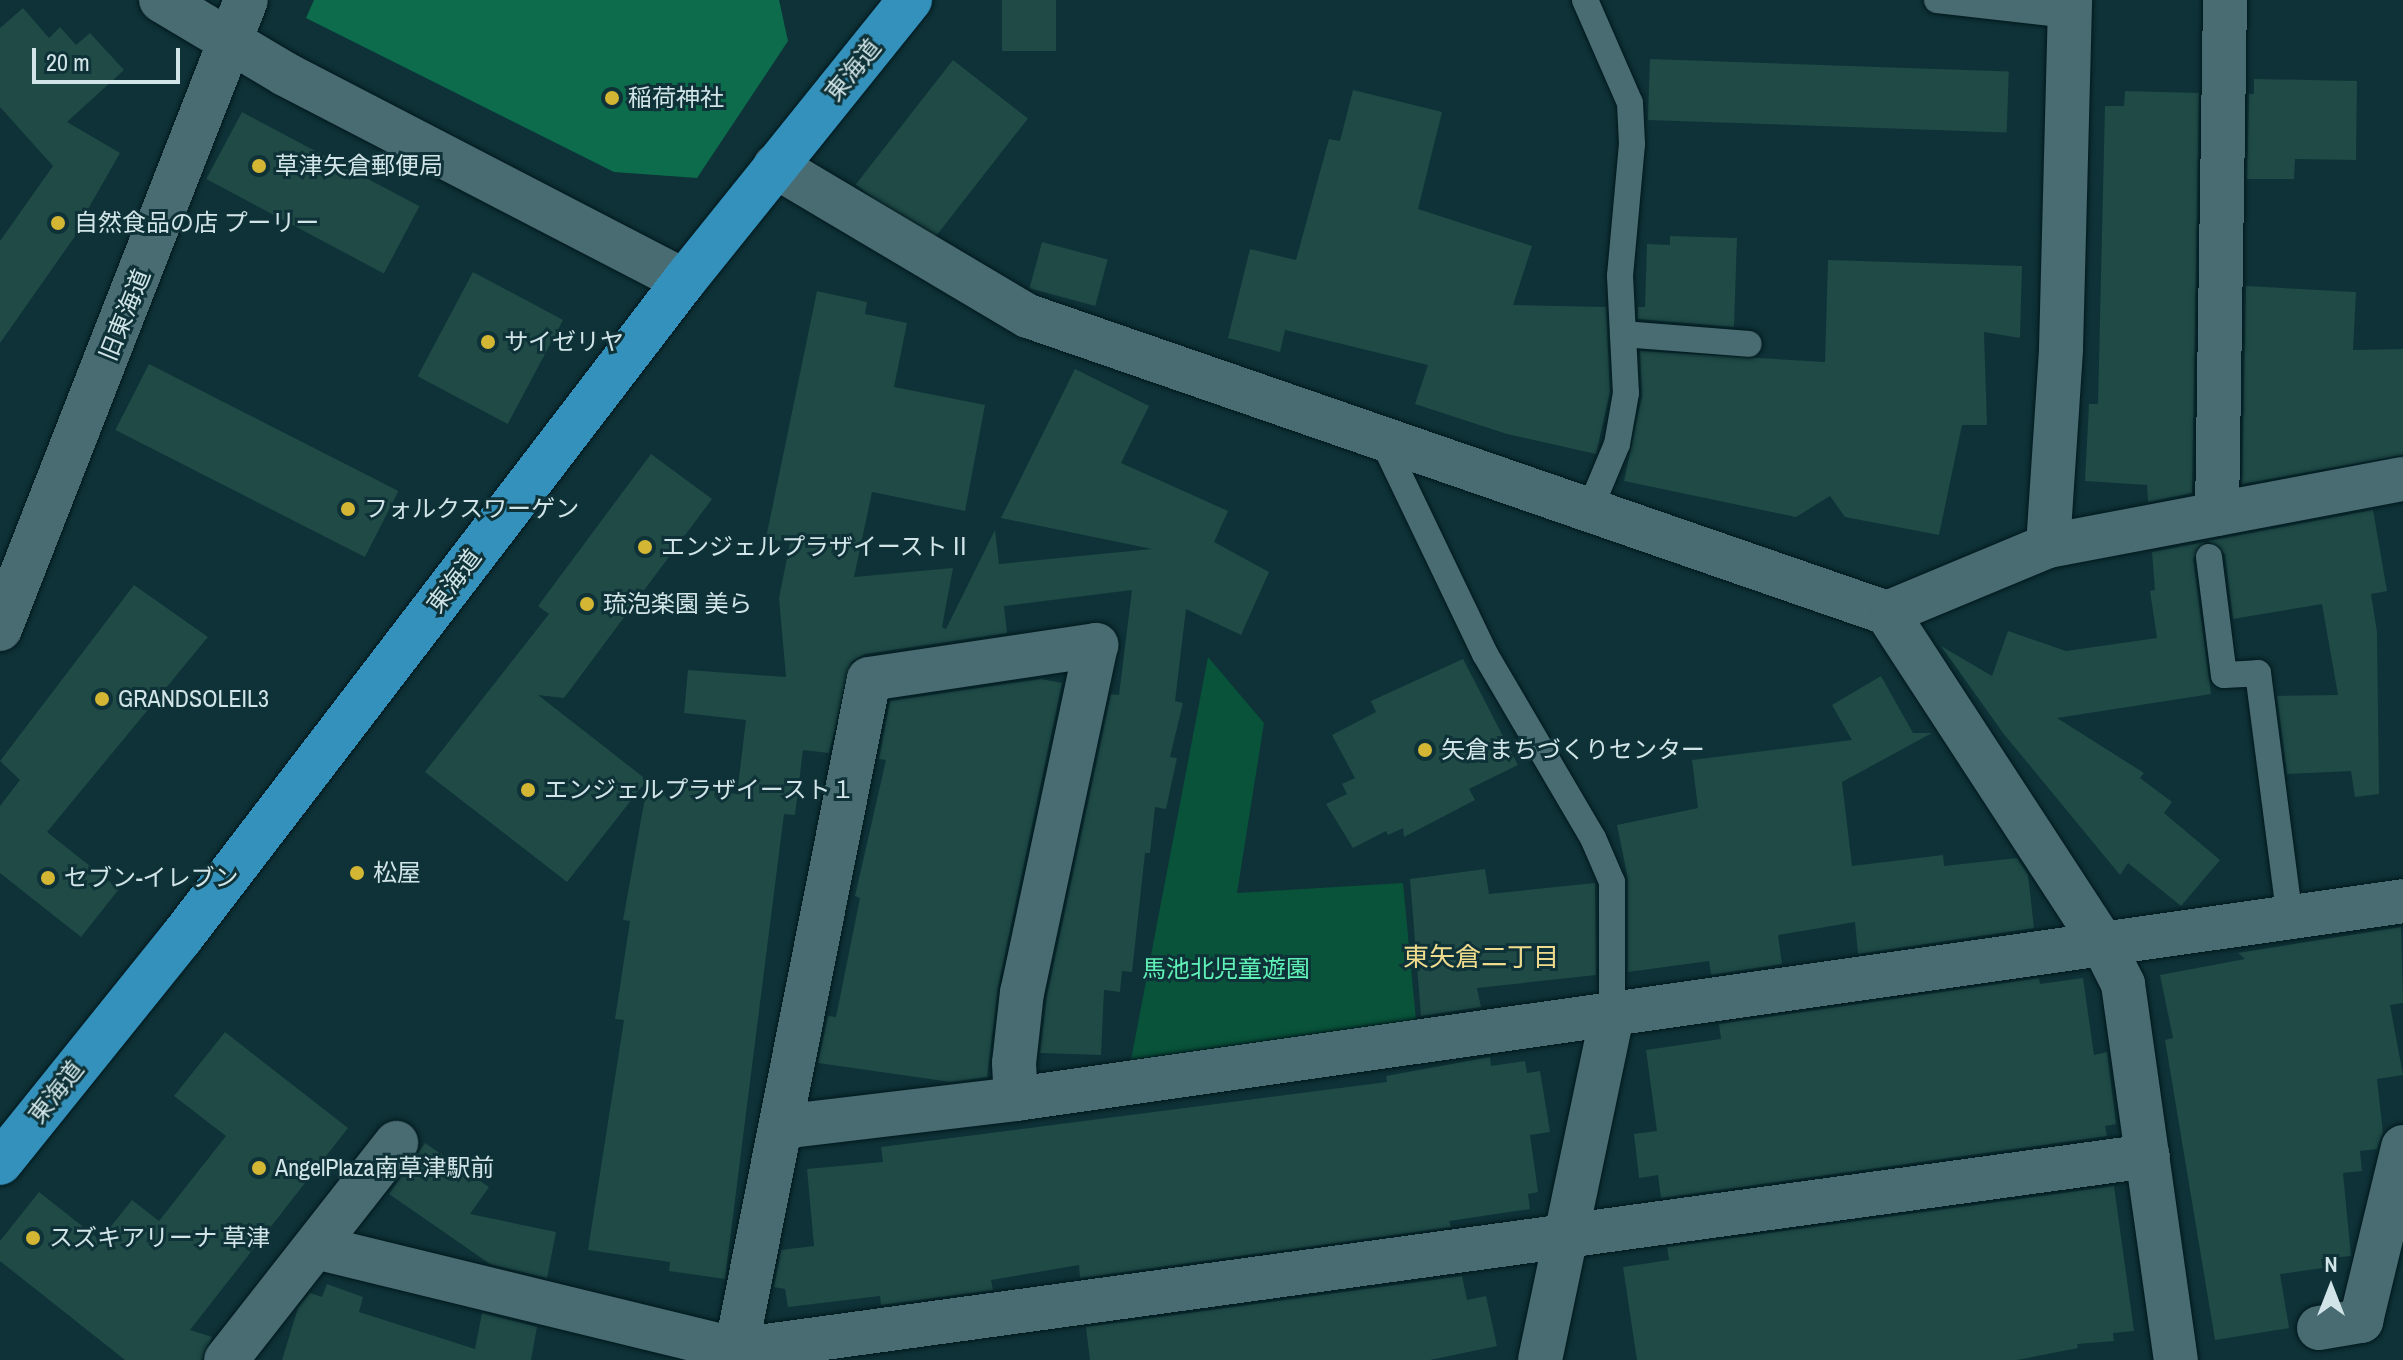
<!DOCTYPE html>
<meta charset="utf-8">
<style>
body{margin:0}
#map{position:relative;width:2403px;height:1360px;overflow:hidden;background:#0e3237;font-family:"Archivo Narrow","Noto Sans JP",sans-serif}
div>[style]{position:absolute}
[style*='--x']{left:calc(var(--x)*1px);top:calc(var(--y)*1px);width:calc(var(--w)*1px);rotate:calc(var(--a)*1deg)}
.green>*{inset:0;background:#09533a}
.forest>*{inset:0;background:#0d6c4c}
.building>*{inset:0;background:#1f4a46;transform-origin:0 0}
.roads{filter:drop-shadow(0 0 2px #00181d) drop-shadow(0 0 2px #00181d)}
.lane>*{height:26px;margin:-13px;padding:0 13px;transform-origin:13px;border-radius:13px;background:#496c72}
.street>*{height:44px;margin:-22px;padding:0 22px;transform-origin:22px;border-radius:22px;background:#496c72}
.highway>*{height:44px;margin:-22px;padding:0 22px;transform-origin:22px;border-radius:22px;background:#3491bc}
.dots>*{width:22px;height:22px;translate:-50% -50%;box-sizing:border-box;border:4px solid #0e3237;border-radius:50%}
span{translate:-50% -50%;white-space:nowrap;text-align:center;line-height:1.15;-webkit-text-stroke:6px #0e3237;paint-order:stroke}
.street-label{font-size:24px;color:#d1e4e7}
.poi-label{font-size:24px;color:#d1e4e7}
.left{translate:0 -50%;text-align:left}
.park-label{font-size:24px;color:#5ff1b7}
.neighbourhood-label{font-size:26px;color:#efdb8d}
.north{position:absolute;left:2291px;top:1248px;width:80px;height:80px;-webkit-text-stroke:6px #0e3237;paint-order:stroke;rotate:0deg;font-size:22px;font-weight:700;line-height:32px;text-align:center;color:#d1e4e7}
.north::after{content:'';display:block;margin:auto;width:28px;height:36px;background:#d1e4e7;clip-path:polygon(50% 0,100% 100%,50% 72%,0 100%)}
.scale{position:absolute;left:32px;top:48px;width:148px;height:36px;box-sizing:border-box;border:4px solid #d1e4e7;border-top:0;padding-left:10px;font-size:24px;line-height:28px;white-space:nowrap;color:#d1e4e7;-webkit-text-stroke:6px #0e3237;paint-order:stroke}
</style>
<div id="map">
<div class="green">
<div style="clip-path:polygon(1208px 657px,1264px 723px,1237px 893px,1403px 883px,1416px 1020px,1131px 1060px)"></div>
</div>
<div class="forest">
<div style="clip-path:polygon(314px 0,779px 0,788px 41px,697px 178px,614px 172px,306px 18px)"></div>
</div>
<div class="building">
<div style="left:1002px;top:0;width:54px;height:51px"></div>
<div style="clip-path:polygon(23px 8px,49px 38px,60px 27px,76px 45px,90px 33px,124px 70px,67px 122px,120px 153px,88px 209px,92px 212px,0 343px,0 241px,53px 166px,0 107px,0 28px)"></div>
<div style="left:1650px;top:59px;width:359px;height:61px;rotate:2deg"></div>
<div style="left:953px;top:60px;width:95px;height:158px;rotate:38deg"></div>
<div style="clip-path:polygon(2254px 79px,2357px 81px,2356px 160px,2295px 159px,2294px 179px,2247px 179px,2249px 94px,2254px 94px)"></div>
<div style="clip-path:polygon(1353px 90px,1442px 112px,1418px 209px,1532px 246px,1513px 305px,1606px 307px,1610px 392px,1596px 454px,1507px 434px,1415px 404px,1428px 365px,1285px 330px,1280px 352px,1228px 338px,1250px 249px,1296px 260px,1329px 139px,1340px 141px)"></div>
<div style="clip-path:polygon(2125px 91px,2199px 93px,2192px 493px,2148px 502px,2147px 485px,2085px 481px,2089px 404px,2098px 404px,2105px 106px,2124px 106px)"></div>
<div style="left:242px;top:112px;width:201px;height:76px;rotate:28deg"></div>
<div style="clip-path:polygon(1670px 236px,1737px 238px,1734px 327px,1638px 319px,1638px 307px,1645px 307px,1647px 244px,1670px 245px)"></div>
<div style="left:1042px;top:242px;width:68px;height:48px;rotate:15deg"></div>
<div style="clip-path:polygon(1828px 260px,2022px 266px,2020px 338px,1984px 332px,1987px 425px,1962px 425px,1939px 535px,1845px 517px,1830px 496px,1796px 517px,1624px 481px,1642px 396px,1640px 351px,1825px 362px)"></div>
<div style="left:473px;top:272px;width:102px;height:118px;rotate:28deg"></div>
<div style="clip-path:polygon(2246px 286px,2356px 292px,2353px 350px,2403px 349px,2403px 455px,2242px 484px)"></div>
<div style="clip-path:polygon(817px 291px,867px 302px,865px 314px,907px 323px,894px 387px,985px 405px,965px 511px,872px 492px,854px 577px,953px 568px,942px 627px,946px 629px,995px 530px,999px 564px,1152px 549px,1001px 518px,1075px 369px,1149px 406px,1121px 463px,1228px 511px,1214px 542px,1269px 572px,1241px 635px,1186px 609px,1175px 701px,1183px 703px,1170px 757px,1177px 758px,1166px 809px,1155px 807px,1150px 853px,1145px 853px,1132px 972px,1122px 971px,1120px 992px,1104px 990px,1101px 1055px,1040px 1053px,1047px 996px,1111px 694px,1119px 695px,1132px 590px,1004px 606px,1007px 633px,865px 654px,851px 662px,829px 753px,803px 750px,795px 815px,784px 814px,725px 1279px,669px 1271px,670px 1262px,588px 1250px,624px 1020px,615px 1019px,630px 921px,623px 920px,648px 781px,674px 801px,676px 786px,737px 794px,746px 720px,684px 713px,688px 670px,786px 677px,779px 598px,790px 543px,766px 538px)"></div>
<div style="left:149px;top:364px;width:280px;height:74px;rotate:27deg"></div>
<div style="clip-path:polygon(651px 454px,712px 499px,564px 698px,538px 695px,647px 780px,567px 882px,425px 772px,549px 614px,538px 606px)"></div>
<div style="clip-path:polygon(2373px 510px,2387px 591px,2371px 594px,2377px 632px,2379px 794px,2355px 797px,2351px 771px,2287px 774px,2277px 696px,2338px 695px,2322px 604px,2233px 619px,2225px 554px,2208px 541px)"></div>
<div style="clip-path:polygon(2205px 542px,2193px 559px,2211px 694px,2057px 718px,2144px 773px,2140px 778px,2172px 802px,2164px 813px,2220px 860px,2181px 906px,2128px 863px,2120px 875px,2003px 733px,1941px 646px,1992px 676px,2008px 631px,2066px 651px,2157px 638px,2150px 591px,2155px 590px,2152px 552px)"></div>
<div style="clip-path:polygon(134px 585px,208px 637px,47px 832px,119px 889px,81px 937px,0 873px,0 806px,20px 780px,0 761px)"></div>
<div style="clip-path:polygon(1463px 659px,1518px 765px,1469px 789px,1475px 800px,1404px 837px,1403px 828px,1388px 835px,1386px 831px,1353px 848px,1326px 804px,1347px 794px,1342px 784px,1355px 778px,1332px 735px,1376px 712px,1371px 701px)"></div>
<div style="clip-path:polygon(1881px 676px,1913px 733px,1932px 733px,1842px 782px,1852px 866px,1943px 855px,1944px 866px,2017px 858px,2028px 875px,2034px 928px,1858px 954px,1855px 922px,1778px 935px,1782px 964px,1711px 975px,1709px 961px,1628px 972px,1628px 879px,1617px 825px,1698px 808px,1692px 760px,1852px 740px,1832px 705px)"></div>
<div style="clip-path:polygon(1041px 679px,1062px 683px,998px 987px,987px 1077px,951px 1082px,818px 1063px,828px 1016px,836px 1017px,860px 898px,855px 896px,886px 760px,879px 759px,890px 701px)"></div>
<div style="clip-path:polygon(1485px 869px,1489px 894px,1595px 883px,1596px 975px,1477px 988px,1481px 1007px,1421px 1016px,1410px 879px)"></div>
<div style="clip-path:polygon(2401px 927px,2403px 1003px,2390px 1005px,2403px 1075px,2377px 1079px,2383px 1133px,2377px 1149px,2360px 1151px,2362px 1171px,2343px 1173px,2351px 1256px,2321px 1259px,2323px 1268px,2280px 1274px,2289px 1328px,2215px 1340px,2165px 1040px,2173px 1038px,2160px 975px,2245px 959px,2238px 953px)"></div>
<div style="clip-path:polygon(2039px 978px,2040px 984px,2083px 978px,2094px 1055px,2107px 1052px,2116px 1124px,2105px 1126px,2107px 1136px,1661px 1198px,1658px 1175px,1639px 1178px,1634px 1134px,1657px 1131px,1646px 1050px,1721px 1039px,1719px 1024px)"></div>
<div style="clip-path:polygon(225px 1032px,348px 1128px,190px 1330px,212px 1337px,202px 1360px,125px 1360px,0 1261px,0 1241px,39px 1192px,100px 1240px,132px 1200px,159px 1221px,226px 1136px,174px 1096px)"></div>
<div style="clip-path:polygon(1490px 1057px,1491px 1066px,1525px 1061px,1527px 1073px,1540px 1071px,1550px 1132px,1530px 1135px,1538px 1192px,1528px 1194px,1530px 1209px,1449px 1221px,1451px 1227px,1080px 1278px,1079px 1265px,991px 1280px,993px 1290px,881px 1305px,880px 1296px,788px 1307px,785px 1289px,774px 1287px,781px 1250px,814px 1246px,807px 1169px,883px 1162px,881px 1147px,1387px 1082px,1386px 1076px)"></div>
<div style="clip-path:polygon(425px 1143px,489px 1187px,470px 1214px,556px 1232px,547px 1278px,490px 1264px,389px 1194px)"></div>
<div style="clip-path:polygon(2114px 1186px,2134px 1331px,2113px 1333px,2114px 1341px,2077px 1344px,2078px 1348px,2017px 1360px,1637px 1360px,1623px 1267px,1669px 1260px,1667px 1247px)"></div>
<div style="clip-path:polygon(1462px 1276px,1467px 1300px,1486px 1296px,1497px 1346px,1430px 1360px,1090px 1360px,1086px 1327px)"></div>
<div style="clip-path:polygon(327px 1284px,363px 1297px,359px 1312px,475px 1349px,482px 1313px,537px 1327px,531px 1360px,282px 1360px,298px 1308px,310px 1293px,322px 1297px)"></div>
</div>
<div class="roads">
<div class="lane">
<div style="--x:1585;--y:0;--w:112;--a:66.4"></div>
<div style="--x:1630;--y:103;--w:41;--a:87.2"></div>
<div style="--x:1632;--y:144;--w:133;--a:95.2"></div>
<div style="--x:1620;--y:276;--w:117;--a:87.1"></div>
<div style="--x:1626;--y:393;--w:52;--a:100"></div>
<div style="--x:1617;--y:444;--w:73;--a:112.7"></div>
<div style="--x:1937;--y:0;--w:133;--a:6.5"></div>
<div style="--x:1623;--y:334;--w:126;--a:4.5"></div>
<div style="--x:1382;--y:439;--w:238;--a:64.4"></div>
<div style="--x:1485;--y:654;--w:213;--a:59.6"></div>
<div style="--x:1593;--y:838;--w:48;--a:66.6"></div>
<div style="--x:1612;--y:882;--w:133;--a:90"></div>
<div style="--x:2209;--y:557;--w:119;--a:82.8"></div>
<div style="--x:2224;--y:675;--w:34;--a:-3"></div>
<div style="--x:2258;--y:673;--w:247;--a:82.6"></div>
</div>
<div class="street">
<div style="--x:161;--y:0;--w:144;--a:30.8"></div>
<div style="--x:285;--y:74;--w:449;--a:27.4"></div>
<div style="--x:775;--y:166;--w:294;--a:30.7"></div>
<div style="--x:1028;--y:316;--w:909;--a:19.07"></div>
<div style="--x:1887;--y:613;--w:395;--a:56.9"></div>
<div style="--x:2103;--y:944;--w:45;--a:63.4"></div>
<div style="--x:2123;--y:984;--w:380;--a:82"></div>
<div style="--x:2217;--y:514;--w:514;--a:-89.11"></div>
<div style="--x:2048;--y:546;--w:361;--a:-10.7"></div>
<div style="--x:1887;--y:613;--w:174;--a:-22.6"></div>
<div style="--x:2048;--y:546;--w:198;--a:-86.2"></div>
<div style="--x:2061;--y:348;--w:348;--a:-88.5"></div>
<div style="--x:0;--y:629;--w:675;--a:-68.64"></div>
<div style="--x:781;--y:1127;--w:237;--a:-6.8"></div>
<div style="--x:1016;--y:1099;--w:1401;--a:-8.12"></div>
<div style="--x:316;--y:1247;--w:433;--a:13.7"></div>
<div style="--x:737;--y:1350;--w:1424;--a:-7.83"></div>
<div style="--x:2319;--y:1328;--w:43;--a:-9.5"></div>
<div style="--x:2361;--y:1321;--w:179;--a:-76.4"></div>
<div style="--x:226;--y:1360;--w:276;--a:-51.9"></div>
<div style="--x:734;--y:1360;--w:694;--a:-78.79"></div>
<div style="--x:869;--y:679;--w:230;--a:-8.5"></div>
<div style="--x:1096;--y:645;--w:355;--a:102"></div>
<div style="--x:1022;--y:992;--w:71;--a:96.4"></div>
<div style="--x:1014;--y:1063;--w:36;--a:87"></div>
<div style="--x:1540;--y:1360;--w:352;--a:-78.2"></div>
</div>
<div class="highway">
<div style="--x:0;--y:1163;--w:289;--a:-51.2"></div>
<div style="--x:181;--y:938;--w:827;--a:-52.56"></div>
<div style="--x:684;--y:281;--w:361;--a:-51.2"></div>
</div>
</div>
<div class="dots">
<div style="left:612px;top:98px;background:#d4b635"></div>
<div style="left:259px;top:166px;background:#d4b635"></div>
<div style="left:58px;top:223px;background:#d4b635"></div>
<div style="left:488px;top:342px;background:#d4b635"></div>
<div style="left:348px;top:509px;background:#d4b635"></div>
<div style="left:645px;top:547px;background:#d4b635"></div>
<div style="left:587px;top:604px;background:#d4b635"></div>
<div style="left:102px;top:699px;background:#d4b635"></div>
<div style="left:1425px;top:750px;background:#d4b635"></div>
<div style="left:528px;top:790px;background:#d4b635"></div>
<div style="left:357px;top:873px;background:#d4b635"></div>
<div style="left:48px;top:878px;background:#d4b635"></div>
<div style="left:259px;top:1168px;background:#d4b635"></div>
<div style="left:33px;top:1238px;background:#d4b635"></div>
</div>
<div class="street-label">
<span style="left:853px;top:70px;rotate:-51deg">東海道</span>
<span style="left:125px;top:315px;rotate:-68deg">旧東海道</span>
<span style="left:454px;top:581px;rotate:-53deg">東海道</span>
<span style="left:56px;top:1092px;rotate:-52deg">東海道</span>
</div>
<div class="poi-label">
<span class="left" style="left:628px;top:98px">稲荷神社</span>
<span class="left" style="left:275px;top:166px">草津矢倉郵便局</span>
<span class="left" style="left:74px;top:223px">自然食品の店 プーリー</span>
<span class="left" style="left:504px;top:342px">サイゼリヤ</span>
<span class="left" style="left:364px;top:509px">フォルクスワーゲン</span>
<span class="left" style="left:661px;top:547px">エンジェルプラザイーストⅡ</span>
<span class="left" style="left:603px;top:604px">琉泡楽園 美ら</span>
<span class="left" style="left:118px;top:699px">GRANDSOLEIL3</span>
<span class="left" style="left:1441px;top:750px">矢倉まちづくりセンター</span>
<span class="left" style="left:544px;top:790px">エンジェルプラザイースト１</span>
<span class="left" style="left:373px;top:873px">松屋</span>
<span class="left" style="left:64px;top:878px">セブン-イレブン</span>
<span class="left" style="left:275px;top:1168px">AngelPlaza南草津駅前</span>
<span class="left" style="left:49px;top:1238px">スズキアリーナ 草津</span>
</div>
<div class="park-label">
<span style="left:1226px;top:969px">馬池北児童遊園</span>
</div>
<div class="neighbourhood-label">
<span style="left:1481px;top:957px">東矢倉二丁目</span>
</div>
<div class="north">N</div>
<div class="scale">20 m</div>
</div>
